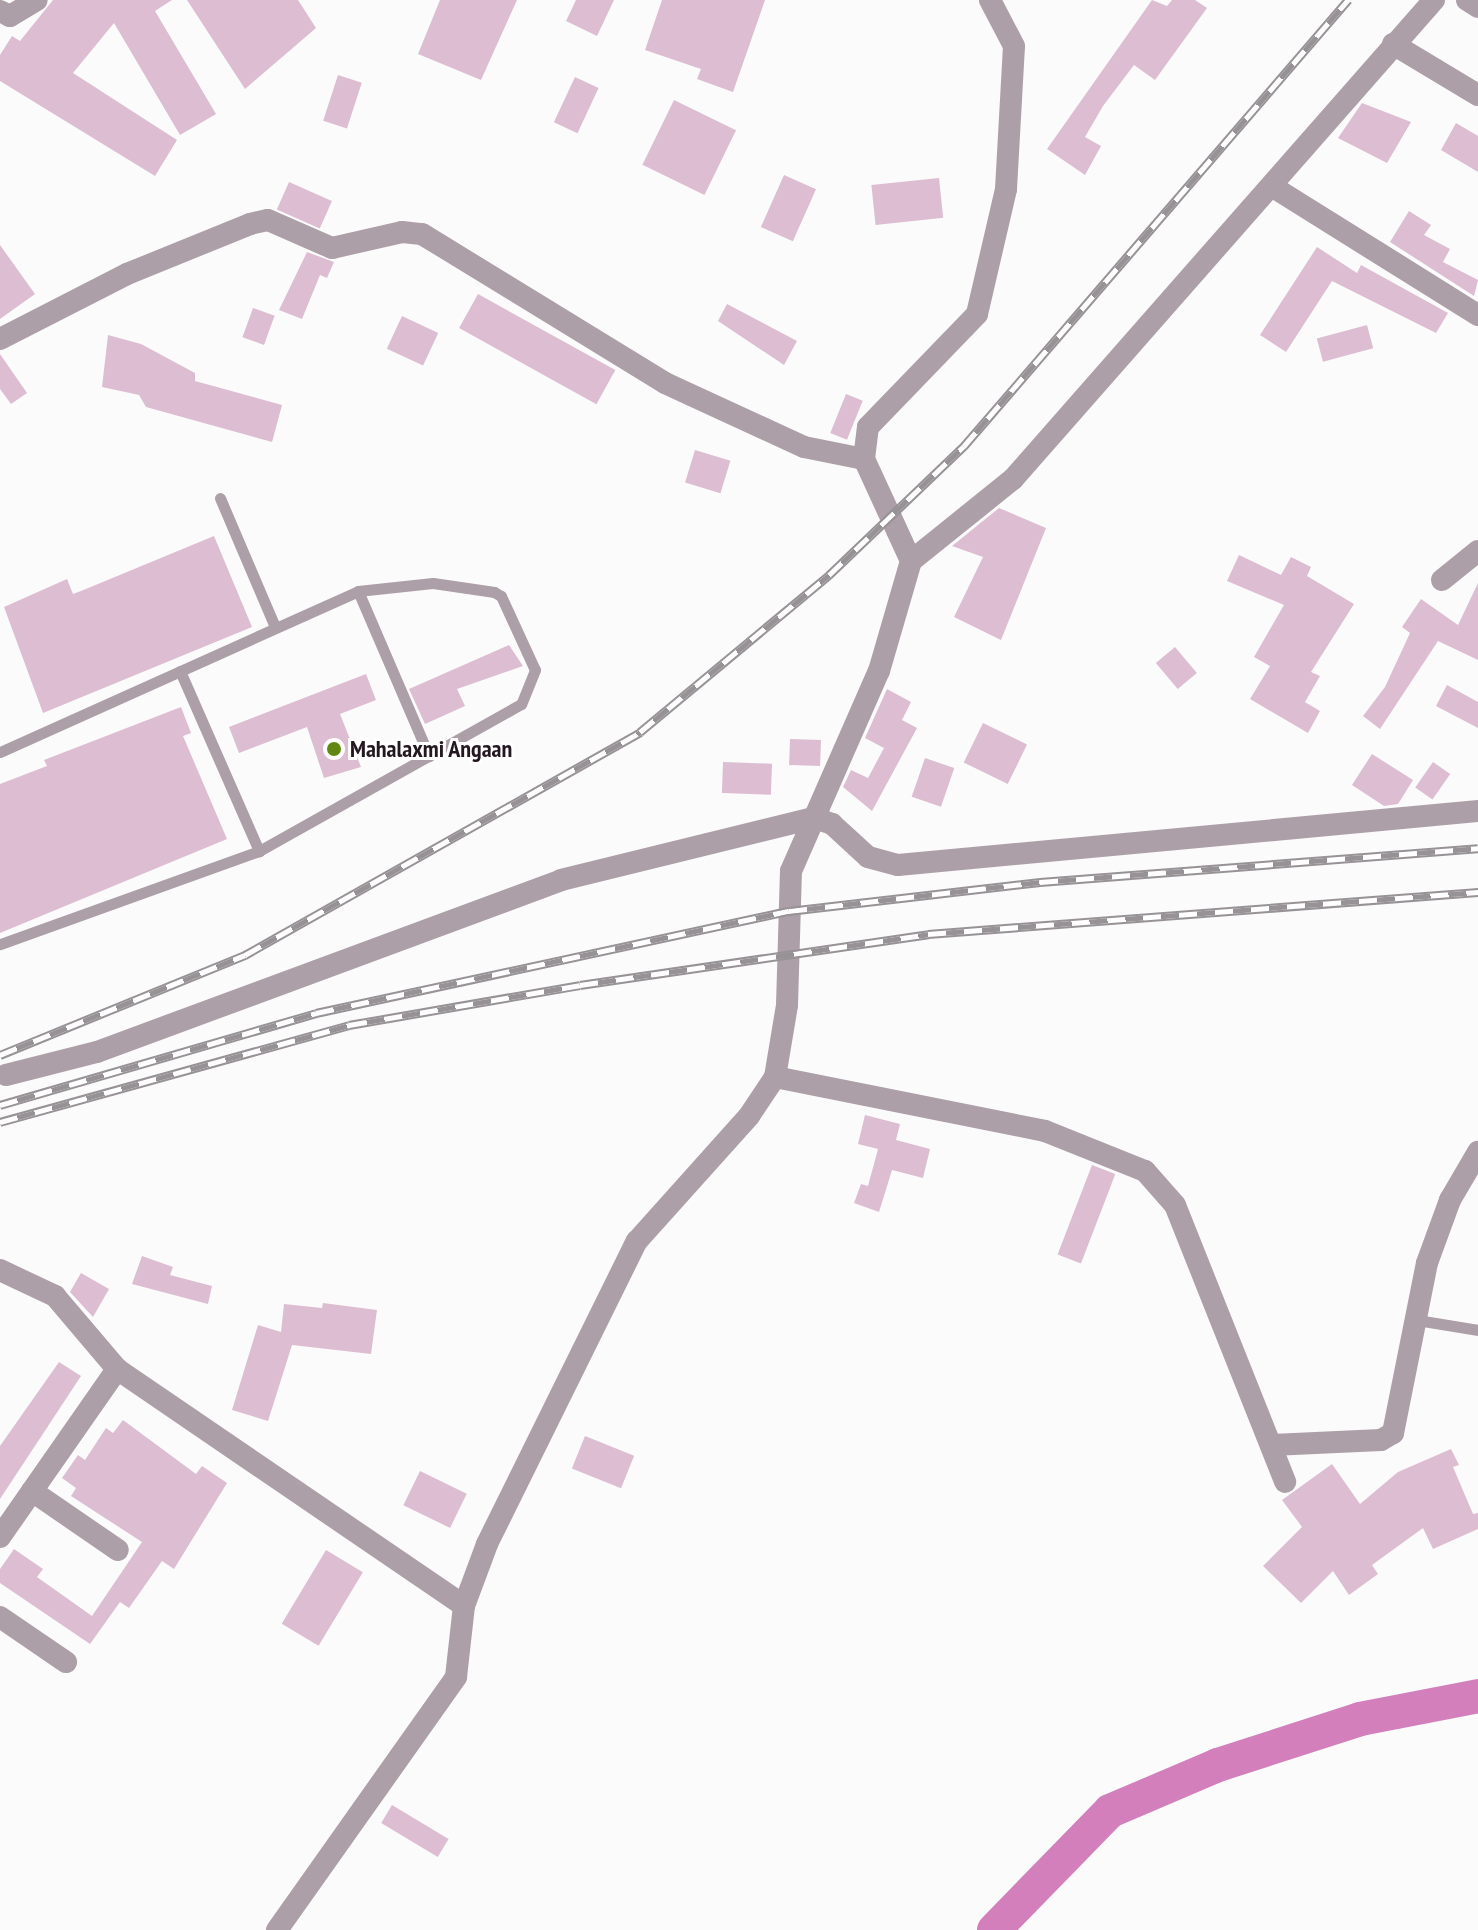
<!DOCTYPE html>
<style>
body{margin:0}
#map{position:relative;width:1478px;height:1930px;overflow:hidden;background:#fbfbfb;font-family:"PT Sans Narrow",sans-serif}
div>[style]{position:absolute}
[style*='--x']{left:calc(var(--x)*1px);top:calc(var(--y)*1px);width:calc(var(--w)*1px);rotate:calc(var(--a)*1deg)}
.river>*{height:34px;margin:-17px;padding:0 17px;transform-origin:17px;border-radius:17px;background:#d37fbc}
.building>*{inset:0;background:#ddbdd2;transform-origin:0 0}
.service>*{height:11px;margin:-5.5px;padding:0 5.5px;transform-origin:5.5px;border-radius:5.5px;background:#ad9fa8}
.minor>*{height:22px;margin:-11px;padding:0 11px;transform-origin:11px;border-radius:11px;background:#ad9fa8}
.tertiary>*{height:22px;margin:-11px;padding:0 11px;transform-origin:11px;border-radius:11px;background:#ad9fa8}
.rail>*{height:9px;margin-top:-4.5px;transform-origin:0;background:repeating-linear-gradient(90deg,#fff 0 18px,#979296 0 36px);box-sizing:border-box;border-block:2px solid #979296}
.dots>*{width:22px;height:22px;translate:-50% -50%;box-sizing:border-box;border:4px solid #fff;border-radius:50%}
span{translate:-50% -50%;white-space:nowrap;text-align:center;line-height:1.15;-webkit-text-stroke:6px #fff;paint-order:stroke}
.poi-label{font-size:24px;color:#241820;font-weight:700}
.left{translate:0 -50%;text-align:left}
</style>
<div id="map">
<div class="river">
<div style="--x:994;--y:1930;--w:166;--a:-45.7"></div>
<div style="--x:1110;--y:1811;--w:117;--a:-23.1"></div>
<div style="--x:1218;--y:1765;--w:149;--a:-17.9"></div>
<div style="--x:1360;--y:1719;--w:120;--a:-11"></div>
</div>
<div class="building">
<div style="clip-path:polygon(53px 0,172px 0,155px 11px,216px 114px,180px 135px,114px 23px,73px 73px,177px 140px,155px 176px,0 81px,0 55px,12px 36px,20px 41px)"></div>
<div style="clip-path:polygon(187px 0,298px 0,316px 28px,245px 89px)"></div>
<div style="clip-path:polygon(440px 0,517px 0,481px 80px,418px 54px)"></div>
<div style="clip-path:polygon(576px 0,614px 0,597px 36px,566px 21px)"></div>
<div style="clip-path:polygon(662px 0,765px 0,733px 92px,697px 79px,701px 69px,645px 50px)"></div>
<div style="clip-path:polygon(1152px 0,1167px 6px,1172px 0,1195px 0,1207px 8px,1155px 80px,1134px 65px,1103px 106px,1085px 137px,1101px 146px,1085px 175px,1047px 149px)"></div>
<div style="left:338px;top:75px;width:25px;height:48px;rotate:18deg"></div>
<div style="left:575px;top:77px;width:26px;height:50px;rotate:25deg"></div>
<div style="left:674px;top:100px;width:69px;height:72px;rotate:26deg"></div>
<div style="clip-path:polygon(1362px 103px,1411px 122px,1387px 163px,1338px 138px)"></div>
<div style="clip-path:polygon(1456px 123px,1478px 136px,1478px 172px,1441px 150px)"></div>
<div style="left:784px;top:175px;width:35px;height:57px;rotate:24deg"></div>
<div style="left:939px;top:178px;width:40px;height:68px;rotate:84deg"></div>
<div style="left:289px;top:182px;width:47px;height:30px;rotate:24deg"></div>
<div style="clip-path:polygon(1409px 211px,1431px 225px,1424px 235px,1450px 249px,1443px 262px,1478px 280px,1474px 296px,1390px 242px)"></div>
<div style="clip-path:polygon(0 245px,35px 294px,0 319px)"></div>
<div style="clip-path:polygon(1317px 247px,1357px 273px,1361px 265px,1448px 313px,1436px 333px,1332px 281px,1286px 352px,1260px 335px)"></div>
<div style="clip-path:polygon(307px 252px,334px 262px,327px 278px,320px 275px,302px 319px,279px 310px)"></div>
<div style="left:478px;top:294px;width:157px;height:39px;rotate:29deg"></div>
<div style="clip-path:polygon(727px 304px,797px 341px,784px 365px,718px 321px)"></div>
<div style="left:253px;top:308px;width:23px;height:31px;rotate:20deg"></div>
<div style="left:402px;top:316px;width:40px;height:36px;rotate:25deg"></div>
<div style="left:1367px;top:325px;width:24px;height:52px;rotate:75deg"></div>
<div style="clip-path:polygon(108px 335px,141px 344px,195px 373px,195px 381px,282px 405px,272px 442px,146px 407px,139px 395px,102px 387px)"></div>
<div style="clip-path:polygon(0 354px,27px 393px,11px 404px,0 389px)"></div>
<div style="left:846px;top:394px;width:18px;height:42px;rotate:22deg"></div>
<div style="left:695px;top:450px;width:37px;height:34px;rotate:17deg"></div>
<div style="clip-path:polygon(999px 508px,1046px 528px,1001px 640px,954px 617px,983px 557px,952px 546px)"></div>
<div style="clip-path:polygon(214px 536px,252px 627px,43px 713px,4px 607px,67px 579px,73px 594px,81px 591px)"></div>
<div style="clip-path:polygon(1239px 555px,1281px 575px,1291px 557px,1311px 567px,1307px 576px,1354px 604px,1311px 672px,1320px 676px,1305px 702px,1320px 711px,1308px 733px,1250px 699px,1270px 666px,1254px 657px,1284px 605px,1227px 581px)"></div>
<div style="clip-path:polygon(1478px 583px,1478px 660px,1438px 641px,1380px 729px,1363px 716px,1385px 687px,1410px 633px,1402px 627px,1421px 599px,1458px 625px)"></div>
<div style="clip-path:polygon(509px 645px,523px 666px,457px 689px,465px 706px,425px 724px,409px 689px)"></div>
<div style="left:1175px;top:647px;width:34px;height:25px;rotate:50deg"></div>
<div style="clip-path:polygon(366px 674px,376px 700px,340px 714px,361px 767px,324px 778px,307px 727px,239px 753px,229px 727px)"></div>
<div style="clip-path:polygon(1447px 685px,1478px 702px,1478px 728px,1436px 706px)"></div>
<div style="clip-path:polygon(887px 689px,911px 702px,902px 720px,917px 728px,872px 811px,843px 787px,851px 770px,868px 778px,884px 748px,865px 738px)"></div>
<div style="clip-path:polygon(181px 707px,191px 733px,183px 736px,227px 839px,0 933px,0 784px,47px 766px,44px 760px)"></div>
<div style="left:983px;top:723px;width:49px;height:44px;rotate:26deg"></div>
<div style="left:790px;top:739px;width:31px;height:26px;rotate:2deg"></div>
<div style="clip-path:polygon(1372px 754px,1413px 780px,1398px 804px,1384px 806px,1352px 785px)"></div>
<div style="left:925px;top:758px;width:31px;height:41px;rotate:19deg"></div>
<div style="left:723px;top:762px;width:49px;height:31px;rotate:2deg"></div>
<div style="left:1433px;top:762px;width:21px;height:31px;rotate:35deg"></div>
<div style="clip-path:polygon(865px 1115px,900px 1124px,896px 1140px,930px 1149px,923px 1178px,892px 1170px,879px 1212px,854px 1203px,861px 1184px,868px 1186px,878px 1149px,858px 1144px)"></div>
<div style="left:1092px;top:1165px;width:25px;height:96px;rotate:21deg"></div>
<div style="clip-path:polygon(142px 1256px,173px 1267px,170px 1275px,212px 1286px,208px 1304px,132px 1284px)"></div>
<div style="clip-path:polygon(81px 1273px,109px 1289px,93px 1317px,70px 1292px)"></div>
<div style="clip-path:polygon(323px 1303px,377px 1310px,371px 1354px,292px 1345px,268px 1421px,232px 1410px,258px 1325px,281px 1332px,284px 1304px,322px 1308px)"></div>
<div style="clip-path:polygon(59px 1362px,81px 1376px,0 1499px,0 1446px)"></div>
<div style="clip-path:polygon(123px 1420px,196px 1474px,202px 1466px,227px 1483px,174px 1569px,162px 1561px,129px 1608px,120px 1602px,90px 1644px,0 1583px,0 1569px,14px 1549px,43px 1569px,37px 1577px,92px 1616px,142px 1542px,71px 1496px,76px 1488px,62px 1478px,78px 1455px,85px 1460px,106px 1428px,113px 1433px)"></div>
<div style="left:585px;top:1436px;width:53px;height:35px;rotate:22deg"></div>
<div style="clip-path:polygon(1451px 1449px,1459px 1465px,1453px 1467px,1473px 1514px,1478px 1513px,1478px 1529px,1433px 1549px,1423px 1528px,1372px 1565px,1378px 1574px,1349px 1595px,1333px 1571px,1301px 1603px,1263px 1566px,1302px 1527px,1282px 1500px,1332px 1464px,1360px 1504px,1398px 1472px)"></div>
<div style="left:420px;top:1471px;width:52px;height:38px;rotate:26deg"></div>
<div style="left:326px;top:1550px;width:43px;height:86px;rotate:31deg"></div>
<div style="left:392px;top:1805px;width:66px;height:21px;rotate:31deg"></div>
</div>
<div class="service">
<div style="--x:220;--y:498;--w:140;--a:66.9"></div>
<div style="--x:358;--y:591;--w:180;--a:66.7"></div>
<div style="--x:180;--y:671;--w:197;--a:66.3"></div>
<div style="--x:0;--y:752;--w:393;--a:-24.2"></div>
<div style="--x:358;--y:591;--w:75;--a:-6.1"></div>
<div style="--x:433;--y:583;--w:62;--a:8.4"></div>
<div style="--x:494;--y:592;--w:8;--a:30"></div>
<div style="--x:501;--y:596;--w:81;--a:65.3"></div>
<div style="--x:535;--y:670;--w:37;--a:112"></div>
<div style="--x:521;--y:704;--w:300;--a:150.7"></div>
<div style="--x:259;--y:851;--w:275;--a:160.2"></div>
<div style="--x:1417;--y:1320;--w:62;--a:9.3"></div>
</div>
<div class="minor">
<div style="--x:1467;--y:0;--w:13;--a:32"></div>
<div style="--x:0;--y:11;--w:11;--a:27"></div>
<div style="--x:10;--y:16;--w:31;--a:-31"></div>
<div style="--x:1393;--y:44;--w:99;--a:31"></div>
<div style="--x:1273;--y:187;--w:242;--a:32"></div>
<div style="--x:911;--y:561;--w:131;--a:-38.8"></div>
<div style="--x:1013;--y:479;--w:638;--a:-48.69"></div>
<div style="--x:1442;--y:580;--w:46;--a:-38.9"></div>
<div style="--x:6;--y:1075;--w:94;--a:-14.2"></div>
<div style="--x:97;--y:1052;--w:495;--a:-20.3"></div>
<div style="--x:561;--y:880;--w:260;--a:-13.8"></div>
<div style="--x:814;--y:818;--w:19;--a:18"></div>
<div style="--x:832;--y:824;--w:49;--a:42.5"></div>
<div style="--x:868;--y:857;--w:31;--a:15"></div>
<div style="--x:898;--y:865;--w:583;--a:-5.32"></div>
<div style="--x:775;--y:1077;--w:275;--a:11.3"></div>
<div style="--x:1045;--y:1131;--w:108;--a:21.8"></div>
<div style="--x:1145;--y:1171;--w:45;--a:48.6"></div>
<div style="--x:1175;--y:1205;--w:298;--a:68.3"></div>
<div style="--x:0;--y:1270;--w:61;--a:25.3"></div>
<div style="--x:55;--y:1296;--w:96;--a:49.7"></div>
<div style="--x:117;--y:1369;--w:420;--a:34.3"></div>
<div style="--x:1272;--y:1445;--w:109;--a:-2.6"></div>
<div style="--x:1381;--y:1440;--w:14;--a:-30"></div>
<div style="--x:1393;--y:1433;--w:173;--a:-78.7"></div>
<div style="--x:1427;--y:1263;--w:67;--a:-69.9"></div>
<div style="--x:1450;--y:1200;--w:56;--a:-59.7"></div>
<div style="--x:32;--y:1491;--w:104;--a:34.5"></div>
<div style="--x:0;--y:1537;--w:205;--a:-55.1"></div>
<div style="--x:0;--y:1617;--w:80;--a:34.3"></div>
</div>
<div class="tertiary">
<div style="--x:0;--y:339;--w:143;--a:-27.1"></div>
<div style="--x:127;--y:274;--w:133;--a:-22.1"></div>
<div style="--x:250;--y:224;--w:18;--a:-13"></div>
<div style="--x:268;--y:220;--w:70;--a:23.6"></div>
<div style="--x:332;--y:248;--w:72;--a:-12.9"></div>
<div style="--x:402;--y:232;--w:20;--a:6"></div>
<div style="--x:422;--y:234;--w:285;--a:31.5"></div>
<div style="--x:665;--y:383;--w:153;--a:24.7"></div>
<div style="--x:804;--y:447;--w:61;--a:11.3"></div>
<div style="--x:277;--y:1930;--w:310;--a:-54.7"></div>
<div style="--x:456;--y:1677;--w:71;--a:-83.6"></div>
<div style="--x:464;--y:1606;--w:66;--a:-69.6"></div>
<div style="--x:487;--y:1544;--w:338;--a:-63.7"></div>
<div style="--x:637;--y:1241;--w:168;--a:-48.1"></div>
<div style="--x:749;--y:1116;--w:47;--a:-56.3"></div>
<div style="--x:775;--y:1077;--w:73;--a:-80.5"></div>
<div style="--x:787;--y:1005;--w:134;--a:-88.3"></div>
<div style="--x:791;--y:871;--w:219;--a:-66.3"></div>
<div style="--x:879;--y:671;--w:115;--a:-73.8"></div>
<div style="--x:911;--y:561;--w:112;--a:-114.7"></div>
<div style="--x:864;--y:459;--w:32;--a:-83"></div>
<div style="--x:868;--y:427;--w:157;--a:-46"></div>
<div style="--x:977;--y:314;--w:128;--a:-76.9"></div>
<div style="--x:1006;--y:189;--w:143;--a:-86.8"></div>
<div style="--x:1014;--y:46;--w:52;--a:-117.6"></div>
</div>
<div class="rail">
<div style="--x:0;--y:1055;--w:265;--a:-22.2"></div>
<div style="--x:245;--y:955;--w:454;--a:-29.4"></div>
<div style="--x:640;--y:732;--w:246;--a:-39.7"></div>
<div style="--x:829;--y:575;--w:187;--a:-43.7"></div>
<div style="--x:964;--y:446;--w:589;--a:-49.27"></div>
<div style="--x:0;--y:1105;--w:329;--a:-16.2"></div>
<div style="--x:316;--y:1013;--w:484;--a:-12.2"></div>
<div style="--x:789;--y:911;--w:253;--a:-6.6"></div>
<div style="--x:1040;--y:882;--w:439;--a:-4.4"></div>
<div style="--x:0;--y:1122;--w:362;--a:-15.5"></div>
<div style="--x:349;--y:1025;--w:234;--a:-9.8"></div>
<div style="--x:580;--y:985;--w:352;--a:-8.3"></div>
<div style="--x:928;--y:934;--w:552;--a:-4.37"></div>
</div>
<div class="dots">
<div style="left:334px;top:749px;background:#5f8711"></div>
</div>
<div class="poi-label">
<span class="left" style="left:350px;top:749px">Mahalaxmi Angaan</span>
</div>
</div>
